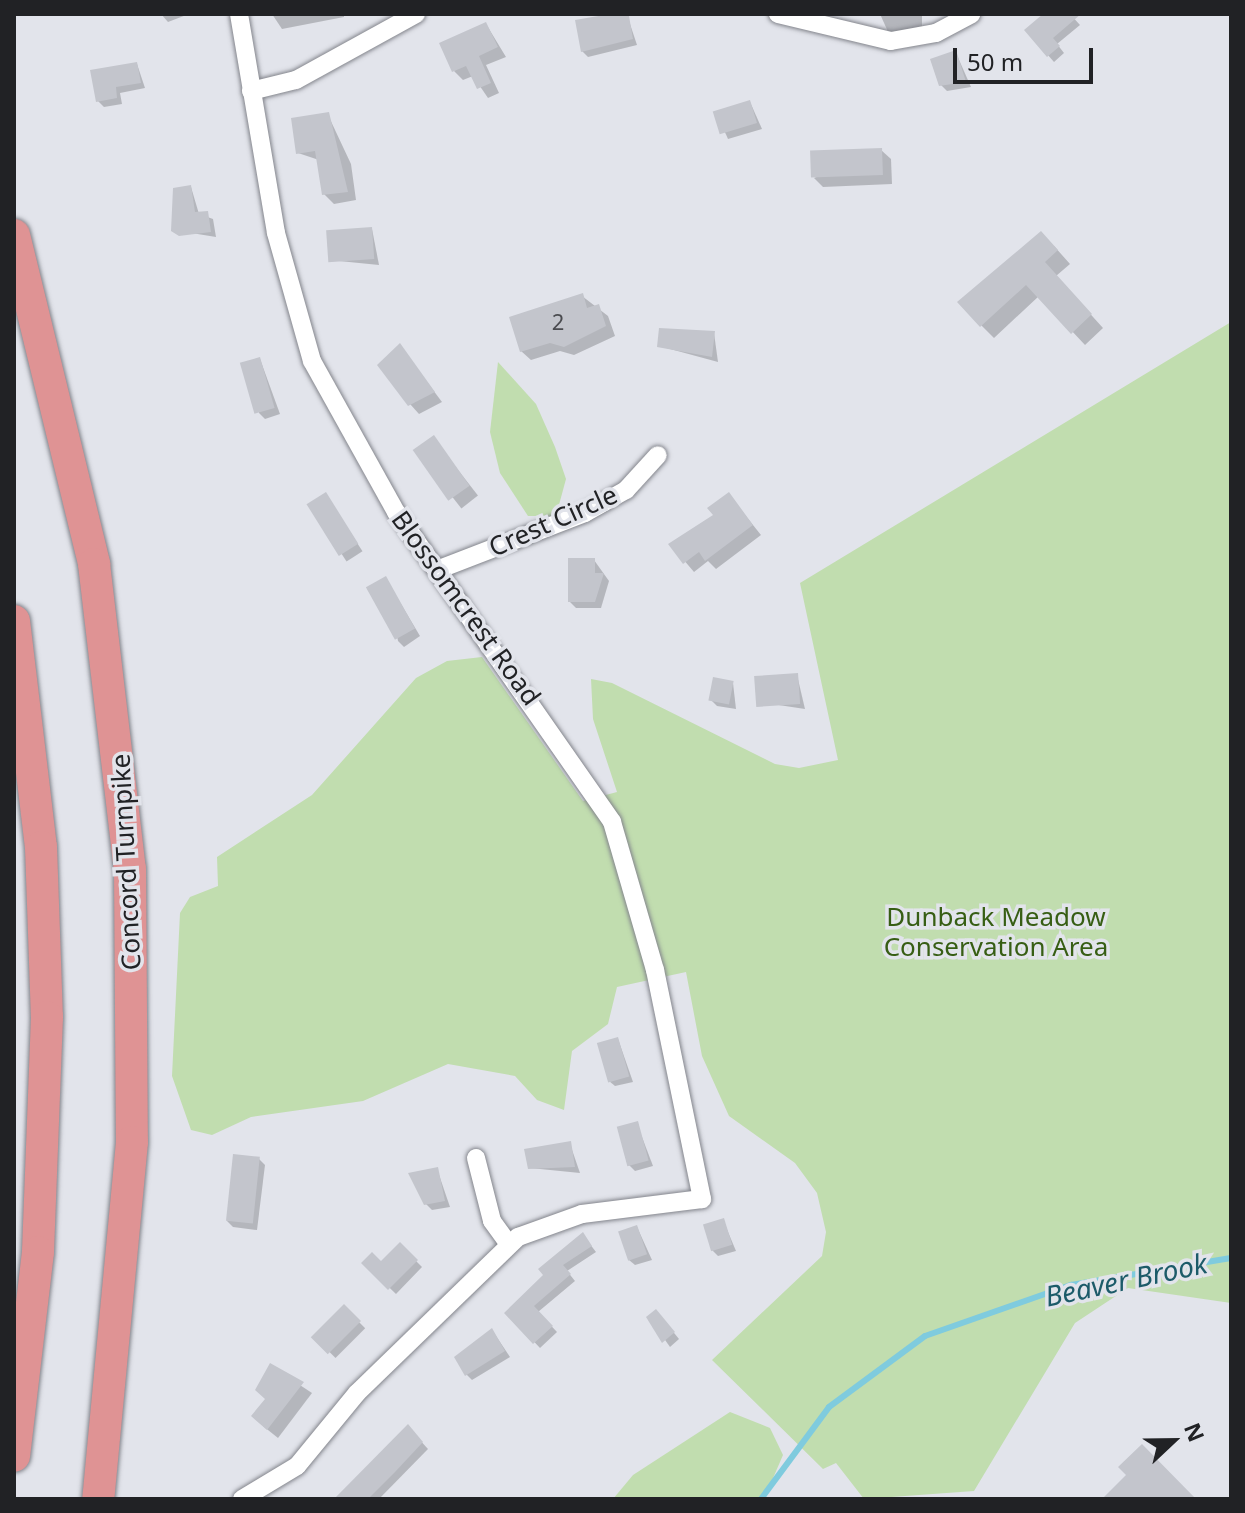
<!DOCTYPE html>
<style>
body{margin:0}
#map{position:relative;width:1245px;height:1513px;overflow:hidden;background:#e2e4eb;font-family:"Noto Sans",sans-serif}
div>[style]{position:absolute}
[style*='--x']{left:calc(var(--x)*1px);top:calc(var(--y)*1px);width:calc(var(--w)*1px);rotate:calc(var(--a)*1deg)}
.green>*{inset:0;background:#c1ddaf}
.shadow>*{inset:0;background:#0003;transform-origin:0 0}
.stream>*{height:6px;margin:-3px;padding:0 3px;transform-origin:3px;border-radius:3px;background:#7fcbde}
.building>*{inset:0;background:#c3c5cc;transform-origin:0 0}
.roads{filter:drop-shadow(0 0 2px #83858c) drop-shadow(0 0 2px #83858c)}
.minor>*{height:18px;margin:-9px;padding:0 9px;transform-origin:9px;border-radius:9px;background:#fff}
.motorway>*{height:32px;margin:-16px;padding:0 16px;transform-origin:16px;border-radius:16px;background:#df9394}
span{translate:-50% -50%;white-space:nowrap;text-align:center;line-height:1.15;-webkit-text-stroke:7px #e2e4eb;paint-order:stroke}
.number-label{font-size:22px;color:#4a4b4f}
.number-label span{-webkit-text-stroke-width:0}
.street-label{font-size:26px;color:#212225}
.park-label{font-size:26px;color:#375e14}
.water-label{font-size:28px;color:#1c5b69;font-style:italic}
.frame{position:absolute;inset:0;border:16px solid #212225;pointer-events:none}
.north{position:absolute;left:1133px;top:1401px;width:80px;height:80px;-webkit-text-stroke:6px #e2e4eb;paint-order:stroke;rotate:68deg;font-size:22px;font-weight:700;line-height:32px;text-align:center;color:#212225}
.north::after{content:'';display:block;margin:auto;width:28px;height:36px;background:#212225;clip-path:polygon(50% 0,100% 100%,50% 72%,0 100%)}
.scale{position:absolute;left:953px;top:48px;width:140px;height:36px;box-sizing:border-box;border:4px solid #212225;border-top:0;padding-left:10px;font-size:24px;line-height:28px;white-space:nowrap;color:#212225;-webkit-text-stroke:6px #e2e4eb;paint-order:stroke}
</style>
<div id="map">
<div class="green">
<div style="clip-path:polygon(1231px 322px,1231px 1303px,1128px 1288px,1075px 1323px,974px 1491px,864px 1499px,836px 1463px,823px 1469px,712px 1360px,822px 1256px,826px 1232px,817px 1193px,795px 1163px,729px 1116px,702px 1056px,686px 972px,617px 987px,608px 1024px,572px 1051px,564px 1110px,537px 1100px,515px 1076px,448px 1064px,363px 1101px,251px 1117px,212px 1135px,191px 1130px,172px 1076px,180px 913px,190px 897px,218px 886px,217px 857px,312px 795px,416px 678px,447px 661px,482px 657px,583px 801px,617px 792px,593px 719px,591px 679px,612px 683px,775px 764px,799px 768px,838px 760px,800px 583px)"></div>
<div style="clip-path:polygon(498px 362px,536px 404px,555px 447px,566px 479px,556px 516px,528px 516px,500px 473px,490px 432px)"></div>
<div style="clip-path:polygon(730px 1412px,770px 1428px,783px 1455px,764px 1499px,613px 1499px,633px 1475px)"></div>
</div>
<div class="shadow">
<div style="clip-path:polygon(161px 14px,189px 14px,168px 22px)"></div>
<div style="clip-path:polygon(272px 14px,344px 14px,344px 17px,282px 29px)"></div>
<div style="clip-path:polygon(880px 14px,922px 14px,922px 33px,889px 34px)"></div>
<div style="clip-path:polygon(1046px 14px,1070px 14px,1080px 25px,1057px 44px,1064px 53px,1054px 62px,1026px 30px)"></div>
<div style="clip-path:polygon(628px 18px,637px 45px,588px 57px,582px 51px)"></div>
<div style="clip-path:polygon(486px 24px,506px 57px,486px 65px,499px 93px,488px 98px,473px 76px,463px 80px,454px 71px)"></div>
<div style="clip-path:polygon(956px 53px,971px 87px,947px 91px,941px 85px)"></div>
<div style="clip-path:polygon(137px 64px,145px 88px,120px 93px,122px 104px,104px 107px,98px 101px)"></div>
<div style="clip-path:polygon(750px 102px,762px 129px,728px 139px,716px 112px)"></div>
<div style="clip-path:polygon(328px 115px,351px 164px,356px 200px,334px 204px,324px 194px,319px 160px,298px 153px)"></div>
<div style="clip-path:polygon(881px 150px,891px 159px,892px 184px,823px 187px,814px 178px)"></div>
<div style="clip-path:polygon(191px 187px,199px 214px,213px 219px,216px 237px,173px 230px)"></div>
<div style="clip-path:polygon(372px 229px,379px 265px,329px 260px)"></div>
<div style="clip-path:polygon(1054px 246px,1070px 264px,1056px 276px,1103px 328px,1085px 345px,1039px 296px,994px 338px,981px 325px)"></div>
<div style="clip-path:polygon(582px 296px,608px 316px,615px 336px,574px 355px,560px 351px,531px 360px,521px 351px)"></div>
<div style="clip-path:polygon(714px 333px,718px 362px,659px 346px)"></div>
<div style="clip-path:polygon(400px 346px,442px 402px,419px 414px,410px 404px)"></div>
<div style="clip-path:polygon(260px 359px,280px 414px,265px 419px,259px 413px)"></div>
<div style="left:433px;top:438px;width:73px;height:21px;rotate:52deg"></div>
<div style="left:326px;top:495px;width:67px;height:19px;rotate:57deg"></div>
<div style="clip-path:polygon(729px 495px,761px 535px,716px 569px,708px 561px,694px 572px,671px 545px,716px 515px)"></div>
<div style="clip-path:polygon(594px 560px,609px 581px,601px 608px,576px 608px,570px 602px)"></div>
<div style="clip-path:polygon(386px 579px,420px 636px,404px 647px,398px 641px)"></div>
<div style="clip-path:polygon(797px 675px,805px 709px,758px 702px)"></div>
<div style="clip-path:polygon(733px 683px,736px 709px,717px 706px,711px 700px)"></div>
<div style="clip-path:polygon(618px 1039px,633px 1082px,615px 1086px,609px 1081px)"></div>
<div style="clip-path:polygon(637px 1124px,653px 1166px,635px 1171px,629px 1165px)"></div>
<div style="clip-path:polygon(570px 1144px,580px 1173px,530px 1168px)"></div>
<div style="clip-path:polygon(259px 1159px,265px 1165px,257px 1230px,233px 1227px,227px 1221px)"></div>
<div style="clip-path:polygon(437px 1169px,450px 1207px,432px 1210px,426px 1204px)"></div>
<div style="clip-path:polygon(723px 1220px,736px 1251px,718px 1256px,712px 1250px)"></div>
<div style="clip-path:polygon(637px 1227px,652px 1260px,635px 1265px,629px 1260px)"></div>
<div style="clip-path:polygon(583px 1235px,596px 1252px,567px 1271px,575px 1281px,538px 1312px,557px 1332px,540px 1348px,507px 1313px)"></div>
<div style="clip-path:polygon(400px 1245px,422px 1267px,396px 1294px,364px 1263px,381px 1264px)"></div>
<div style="left:344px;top:1307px;width:30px;height:42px;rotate:45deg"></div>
<div style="clip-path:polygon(649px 1317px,661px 1317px,679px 1339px,670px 1347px)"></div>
<div style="clip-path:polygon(492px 1330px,510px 1357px,472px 1380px,466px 1374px)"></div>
<div style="clip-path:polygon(271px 1366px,312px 1393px,278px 1438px,263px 1426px)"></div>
<div style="clip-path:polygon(408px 1427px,428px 1449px,379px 1499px,338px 1499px)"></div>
</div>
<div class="stream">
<div style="--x:761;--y:1499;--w:114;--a:-53.5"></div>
<div style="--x:829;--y:1407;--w:119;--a:-36.5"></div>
<div style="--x:925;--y:1336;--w:155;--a:-19.3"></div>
<div style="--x:1071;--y:1285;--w:162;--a:-9.6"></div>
</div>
<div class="building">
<div style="clip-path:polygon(610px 14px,629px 16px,633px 39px,581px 52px,575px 20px)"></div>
<div style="clip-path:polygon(1043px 14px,1081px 14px,1053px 38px,1060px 46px,1047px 57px,1024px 30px)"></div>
<div style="clip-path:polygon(486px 22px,498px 47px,479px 56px,491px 83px,477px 89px,466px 66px,452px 72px,439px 43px)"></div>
<div style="clip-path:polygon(956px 50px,966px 82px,939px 86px,930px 59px)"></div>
<div style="clip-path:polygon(137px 62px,141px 83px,116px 87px,117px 98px,96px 102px,90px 70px)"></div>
<div style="left:750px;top:100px;width:24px;height:39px;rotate:73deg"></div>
<div style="clip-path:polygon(329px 112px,348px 192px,322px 195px,315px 151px,296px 154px,291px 118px)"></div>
<div style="left:882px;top:148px;width:27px;height:72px;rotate:88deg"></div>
<div style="clip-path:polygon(191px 185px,195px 212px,208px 211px,211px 232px,179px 236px,171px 231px,173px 188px)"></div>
<div style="left:372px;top:227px;width:32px;height:46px;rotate:86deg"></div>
<div style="clip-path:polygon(1041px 231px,1058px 250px,1045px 262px,1092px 314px,1071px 334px,1026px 285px,980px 327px,957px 302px)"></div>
<div style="clip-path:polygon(583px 293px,587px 308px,599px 304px,606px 326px,564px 347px,550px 343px,520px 352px,509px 317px)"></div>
<div style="clip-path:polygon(659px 328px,715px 331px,712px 357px,657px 347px)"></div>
<div style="clip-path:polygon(400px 343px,435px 392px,408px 406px,377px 365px)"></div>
<div style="left:260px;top:357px;width:53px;height:21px;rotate:74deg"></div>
<div style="left:434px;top:435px;width:62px;height:26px;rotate:55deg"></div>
<div style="left:326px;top:492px;width:61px;height:23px;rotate:58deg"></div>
<div style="clip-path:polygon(729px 492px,753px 525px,705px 561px,699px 552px,683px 564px,668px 544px,713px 515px,707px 508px)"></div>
<div style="clip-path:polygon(568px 558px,595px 558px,595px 573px,604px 573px,595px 602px,568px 602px)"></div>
<div style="left:386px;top:576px;width:60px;height:23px;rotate:61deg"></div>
<div style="left:798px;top:673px;width:31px;height:44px;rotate:86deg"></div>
<div style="left:713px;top:677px;width:21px;height:24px;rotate:11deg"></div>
<div style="left:618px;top:1037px;width:41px;height:22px;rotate:74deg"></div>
<div style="left:638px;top:1121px;width:41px;height:22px;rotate:75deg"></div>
<div style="clip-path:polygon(571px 1141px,575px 1167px,528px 1169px,524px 1149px)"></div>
<div style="left:233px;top:1154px;width:27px;height:67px;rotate:6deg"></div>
<div style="clip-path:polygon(438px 1167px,445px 1201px,424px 1205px,408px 1173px)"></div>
<div style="left:724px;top:1218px;width:28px;height:22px;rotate:73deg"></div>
<div style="left:637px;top:1225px;width:31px;height:20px;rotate:71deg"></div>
<div style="clip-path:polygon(583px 1232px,592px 1246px,563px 1265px,571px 1274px,534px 1306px,553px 1326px,533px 1344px,504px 1313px,543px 1275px,538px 1269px)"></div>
<div style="clip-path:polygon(400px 1242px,418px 1260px,388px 1290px,361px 1263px,372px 1252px,381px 1261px)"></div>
<div style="left:344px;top:1304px;width:24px;height:47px;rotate:45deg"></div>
<div style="clip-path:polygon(656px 1309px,675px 1332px,662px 1343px,646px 1317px)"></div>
<div style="clip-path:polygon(492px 1328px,505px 1351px,465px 1376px,454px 1357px)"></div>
<div style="clip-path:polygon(270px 1363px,304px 1382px,267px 1430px,251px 1416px,265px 1399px,255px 1390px)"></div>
<div style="clip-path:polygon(408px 1424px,423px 1442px,395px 1472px,368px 1499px,334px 1499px)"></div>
<div style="clip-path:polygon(1142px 1444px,1196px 1499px,1102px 1499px,1126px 1475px,1118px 1467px)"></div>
</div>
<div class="roads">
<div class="minor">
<div style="--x:239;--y:14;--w:222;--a:80.4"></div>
<div style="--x:276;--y:233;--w:133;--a:74.3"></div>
<div style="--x:312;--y:361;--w:173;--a:60.9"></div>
<div style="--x:396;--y:512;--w:378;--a:55.1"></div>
<div style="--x:612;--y:822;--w:154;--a:73.8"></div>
<div style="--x:655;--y:970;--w:234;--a:78.4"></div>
<div style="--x:702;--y:1199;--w:121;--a:172.9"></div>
<div style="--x:582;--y:1214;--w:68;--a:160.2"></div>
<div style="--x:518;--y:1237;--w:224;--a:135.9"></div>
<div style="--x:357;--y:1393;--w:94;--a:129.4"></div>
<div style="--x:297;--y:1466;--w:64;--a:149"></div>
<div style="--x:778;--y:14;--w:116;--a:13.4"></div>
<div style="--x:891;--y:41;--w:46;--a:-10.1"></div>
<div style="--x:936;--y:33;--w:40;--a:-28"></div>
<div style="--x:251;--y:91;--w:46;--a:-13.7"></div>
<div style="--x:296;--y:80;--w:137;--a:-28.8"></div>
<div style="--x:437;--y:570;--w:159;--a:-21.1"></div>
<div style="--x:585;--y:513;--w:47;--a:-29.3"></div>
<div style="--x:626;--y:490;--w:47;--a:-47.6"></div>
<div style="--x:476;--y:1158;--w:65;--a:75.7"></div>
<div style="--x:492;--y:1221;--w:29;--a:54"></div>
</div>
<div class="motorway">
<div style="--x:14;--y:235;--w:339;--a:76.3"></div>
<div style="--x:94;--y:564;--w:307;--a:83.3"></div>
<div style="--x:130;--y:869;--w:273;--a:89.6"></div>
<div style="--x:132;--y:1142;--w:359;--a:95.4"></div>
<div style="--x:14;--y:621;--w:228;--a:83.2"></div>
<div style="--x:41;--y:847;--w:170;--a:88"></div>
<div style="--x:47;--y:1017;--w:235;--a:92.2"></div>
<div style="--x:38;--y:1252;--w:205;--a:96.7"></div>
</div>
</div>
<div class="number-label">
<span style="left:558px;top:322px">2</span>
</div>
<div class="street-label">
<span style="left:553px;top:521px;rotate:-24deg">Crest Circle</span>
<span style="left:466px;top:608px;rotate:54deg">Blossomcrest Road</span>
<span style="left:126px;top:862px;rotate:-93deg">Concord Turnpike</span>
</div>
<div class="park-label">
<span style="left:996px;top:932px">Dunback Meadow<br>Conservation Area</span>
</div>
<div class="water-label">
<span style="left:1126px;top:1279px;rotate:-12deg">Beaver Brook</span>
</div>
<div class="frame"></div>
<div class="north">N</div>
<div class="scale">50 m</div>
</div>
